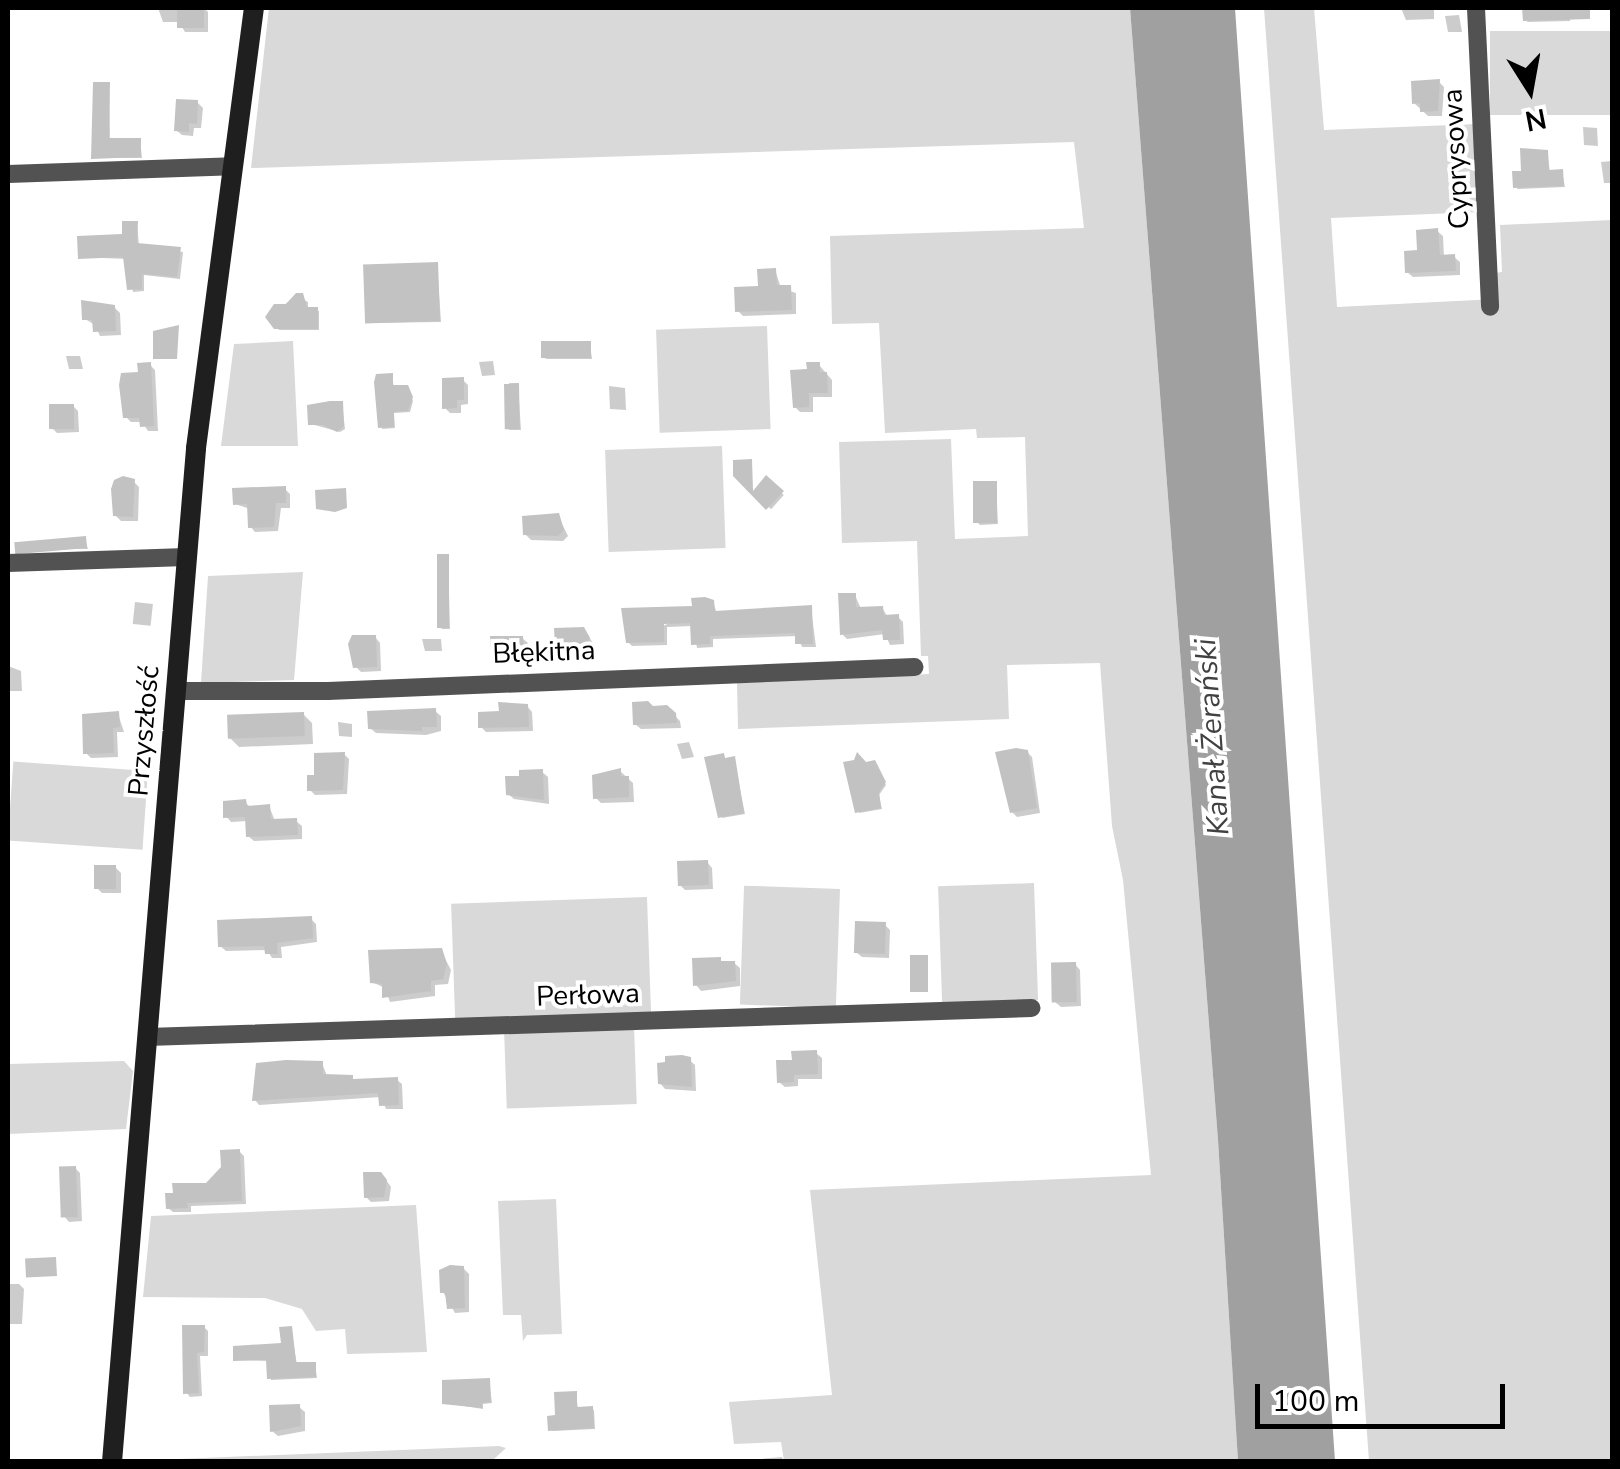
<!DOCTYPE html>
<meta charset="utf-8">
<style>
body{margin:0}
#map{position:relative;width:1620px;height:1469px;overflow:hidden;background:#fff;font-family:"Nunito Sans",sans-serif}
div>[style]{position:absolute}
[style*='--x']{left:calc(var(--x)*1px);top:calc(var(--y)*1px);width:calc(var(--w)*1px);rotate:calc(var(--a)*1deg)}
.green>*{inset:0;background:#d9d9d9;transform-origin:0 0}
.water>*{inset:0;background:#a0a0a0}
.shadow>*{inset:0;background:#0003;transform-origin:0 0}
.building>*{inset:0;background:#c2c2c2;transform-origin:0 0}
.street>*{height:18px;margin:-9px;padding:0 9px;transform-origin:9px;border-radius:9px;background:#525252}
.secondary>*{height:20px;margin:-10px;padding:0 10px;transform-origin:10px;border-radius:10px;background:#1f1f1f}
span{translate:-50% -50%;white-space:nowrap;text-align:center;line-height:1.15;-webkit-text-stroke:8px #fff;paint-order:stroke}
.street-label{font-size:28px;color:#000}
.water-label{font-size:30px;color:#414141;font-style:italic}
.frame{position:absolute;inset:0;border:10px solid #000;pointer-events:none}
.north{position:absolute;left:1480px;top:40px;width:100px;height:100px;-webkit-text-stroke:8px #fff;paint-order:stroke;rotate:169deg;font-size:28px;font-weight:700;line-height:40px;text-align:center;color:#000}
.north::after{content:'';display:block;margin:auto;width:35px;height:45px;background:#000;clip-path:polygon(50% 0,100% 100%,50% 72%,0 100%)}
.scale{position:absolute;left:1255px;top:1384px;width:250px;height:45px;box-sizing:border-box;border:5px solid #000;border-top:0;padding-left:12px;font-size:30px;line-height:35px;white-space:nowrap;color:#000;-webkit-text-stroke:8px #fff;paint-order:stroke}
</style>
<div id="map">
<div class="green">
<div style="clip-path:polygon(269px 8px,1130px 8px,1218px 1140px,1238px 1461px,784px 1461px,781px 1442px,734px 1444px,729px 1402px,832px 1395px,810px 1190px,1151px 1175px,1123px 880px,1112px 826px,1100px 663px,1007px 665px,1009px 719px,738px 729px,737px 683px,929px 674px,928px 656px,921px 656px,917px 541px,842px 543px,839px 442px,951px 439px,955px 539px,1028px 536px,1025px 437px,977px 438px,976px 429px,885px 433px,879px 323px,832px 324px,830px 236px,1084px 228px,1074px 142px,251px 168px)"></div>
<div style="clip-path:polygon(1264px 8px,1314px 8px,1324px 130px,1477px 124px,1481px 212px,1331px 218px,1337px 307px,1497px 299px,1495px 273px,1502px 272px,1500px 225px,1612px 220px,1612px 1461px,1369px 1461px)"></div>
<div style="left:1612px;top:31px;width:84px;height:122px;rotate:90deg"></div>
<div style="left:767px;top:326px;width:103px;height:111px;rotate:88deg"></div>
<div style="clip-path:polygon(293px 341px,298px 446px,221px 446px,234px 344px)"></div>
<div style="left:722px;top:446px;width:102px;height:117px;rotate:88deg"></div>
<div style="clip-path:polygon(303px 572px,294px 680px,201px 683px,208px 576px)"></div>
<div style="left:148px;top:771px;width:79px;height:135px;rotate:94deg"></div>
<div style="left:1034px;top:883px;width:117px;height:96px;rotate:88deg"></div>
<div style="left:840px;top:889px;width:119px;height:96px;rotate:92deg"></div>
<div style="left:647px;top:897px;width:116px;height:196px;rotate:88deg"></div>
<div style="left:634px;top:1026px;width:78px;height:130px;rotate:88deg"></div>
<div style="clip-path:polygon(124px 1061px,133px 1071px,126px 1129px,8px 1134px,8px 1064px)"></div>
<div style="clip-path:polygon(556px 1199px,562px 1334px,527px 1335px,523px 1341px,521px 1315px,503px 1315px,498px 1201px)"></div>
<div style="clip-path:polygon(416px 1205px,427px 1352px,347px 1354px,345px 1329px,316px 1331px,302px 1309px,265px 1298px,143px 1297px,151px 1216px)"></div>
<div style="clip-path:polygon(499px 1446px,506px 1448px,494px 1459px,129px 1461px)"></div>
</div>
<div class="water">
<div style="clip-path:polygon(1130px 8px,1235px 8px,1335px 1461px,1238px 1461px,1218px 1140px)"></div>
</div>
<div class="shadow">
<div style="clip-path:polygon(158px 8px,204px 8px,208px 12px,208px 32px,185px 32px,179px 22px,163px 22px)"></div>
<div style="clip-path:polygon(1401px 8px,1434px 8px,1434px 19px,1406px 20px)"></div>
<div style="clip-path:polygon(1531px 8px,1570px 8px,1570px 21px,1527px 22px)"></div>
<div style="clip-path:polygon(1445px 16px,1459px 15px,1462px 32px,1448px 32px)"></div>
<div style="clip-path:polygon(1439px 82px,1444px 87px,1442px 116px,1428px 116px,1414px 103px)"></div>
<div style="clip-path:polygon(109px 84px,110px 141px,140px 140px,142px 158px,94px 158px)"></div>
<div style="clip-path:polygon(197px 102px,203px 108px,201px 128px,194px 128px,193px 136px,182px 135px,176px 130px)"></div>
<div style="clip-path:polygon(1583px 127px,1597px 128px,1598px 146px,1584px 145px)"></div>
<div style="clip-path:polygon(1547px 152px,1550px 172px,1562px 172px,1565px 187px,1517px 189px,1524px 173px)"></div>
<div style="clip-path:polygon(1612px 161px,1612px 183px,1604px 183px,1601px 162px)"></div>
<div style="clip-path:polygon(137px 224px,139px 245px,183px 252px,180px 279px,144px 275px,144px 291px,133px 292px,126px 259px,80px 257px,125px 237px)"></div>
<div style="clip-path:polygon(1437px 231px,1443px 236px,1444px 257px,1454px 257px,1460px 262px,1460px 275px,1413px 277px,1407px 272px)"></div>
<div style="clip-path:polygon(437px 264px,441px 322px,368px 323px)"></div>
<div style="clip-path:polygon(775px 270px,781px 288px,796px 293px,796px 314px,743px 316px,738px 311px)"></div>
<div style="clip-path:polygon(296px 296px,308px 302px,308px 309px,319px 311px,319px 330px,279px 330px,268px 317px)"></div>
<div style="clip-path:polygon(114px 307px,120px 313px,121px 335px,100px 336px,95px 325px,85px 319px)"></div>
<div style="clip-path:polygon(590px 344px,592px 359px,544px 359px)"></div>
<div style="clip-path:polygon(66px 356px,80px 356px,83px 369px,69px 369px)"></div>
<div style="clip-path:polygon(493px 361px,495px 375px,482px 376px,479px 362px)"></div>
<div style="clip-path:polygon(150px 365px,155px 370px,158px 431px,148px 431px,142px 422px,131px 422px,126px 417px,140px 375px)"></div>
<div style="clip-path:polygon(819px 365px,832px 380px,832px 397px,813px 397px,813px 412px,800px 412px,795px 407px,809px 372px)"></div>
<div style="clip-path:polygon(392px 376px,394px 388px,409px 390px,413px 401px,410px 412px,394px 413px,395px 428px,382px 429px)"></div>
<div style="clip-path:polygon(463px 380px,468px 385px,468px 404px,461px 405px,461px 413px,450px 413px,445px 408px)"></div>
<div style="clip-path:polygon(518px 386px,521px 430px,510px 430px,508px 429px)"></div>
<div style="clip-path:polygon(609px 386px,625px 388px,626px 410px,610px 409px)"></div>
<div style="clip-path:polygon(342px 403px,345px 429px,340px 432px,311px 424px)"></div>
<div style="clip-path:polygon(73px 406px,78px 411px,79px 432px,57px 433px,52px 428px)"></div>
<div style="left:766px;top:479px;width:24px;height:19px;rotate:42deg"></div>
<div style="clip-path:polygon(134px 482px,139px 487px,138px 521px,121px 521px,115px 515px)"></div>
<div style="clip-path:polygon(996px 484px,998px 524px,980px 525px,978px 523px)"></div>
<div style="clip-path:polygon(285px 489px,290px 494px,290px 508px,281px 508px,278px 531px,255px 532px,250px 526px,250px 509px,235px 504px)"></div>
<div style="clip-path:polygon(558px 516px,568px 536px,563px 541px,531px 540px,525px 534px)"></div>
<div style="clip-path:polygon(85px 539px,88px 549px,17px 549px)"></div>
<div style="clip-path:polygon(448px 557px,450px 629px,442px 629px,440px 627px)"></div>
<div style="clip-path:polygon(855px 595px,861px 609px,882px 608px,888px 617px,898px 617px,903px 622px,904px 644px,890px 645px,885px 634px,847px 639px,842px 634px)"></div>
<div style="left:135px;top:602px;width:18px;height:22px;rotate:6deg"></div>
<div style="clip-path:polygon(713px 603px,717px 613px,811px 608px,816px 647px,802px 647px,798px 636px,713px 639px,713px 647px,697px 648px,693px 626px,667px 627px,667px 645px,632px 646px,628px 642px)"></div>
<div style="clip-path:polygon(588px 635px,594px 645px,590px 653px,563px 651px,558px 645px)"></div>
<div style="clip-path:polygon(375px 637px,380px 643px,381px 671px,361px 672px,355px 666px)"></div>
<div style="clip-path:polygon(522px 638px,528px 643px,528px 660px,509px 661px,493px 650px)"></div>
<div style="clip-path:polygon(422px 639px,441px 639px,442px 651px,425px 651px)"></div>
<div style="clip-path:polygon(8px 666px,21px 671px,22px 691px,8px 691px)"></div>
<div style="clip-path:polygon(527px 706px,532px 712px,533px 731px,486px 732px,481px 727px,501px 714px)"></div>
<div style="clip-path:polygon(666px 707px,680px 721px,681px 728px,641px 729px,635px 724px)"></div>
<div style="clip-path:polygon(435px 711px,441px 716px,441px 731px,426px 735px,376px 733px,370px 728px)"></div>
<div style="clip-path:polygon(118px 714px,124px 732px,117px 732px,118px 757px,91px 758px,86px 753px)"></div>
<div style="clip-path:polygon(303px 714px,312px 723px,313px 744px,239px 747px,230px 738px)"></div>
<div style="clip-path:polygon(338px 722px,352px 724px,352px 737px,339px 736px)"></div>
<div style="clip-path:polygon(689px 742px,694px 757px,682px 759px,677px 744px)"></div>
<div style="clip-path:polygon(1027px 752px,1032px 757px,1040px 813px,1017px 817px,1012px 812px)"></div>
<div style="clip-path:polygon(344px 754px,349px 759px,347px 794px,315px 795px,310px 790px,317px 777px)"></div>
<div style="clip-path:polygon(734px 759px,745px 814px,722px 818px,726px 761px)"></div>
<div style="clip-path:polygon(865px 765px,876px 765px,886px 785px,879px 795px,882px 809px,859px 813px)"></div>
<div style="clip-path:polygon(620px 771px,633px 783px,634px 802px,601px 803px,595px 797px)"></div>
<div style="clip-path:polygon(542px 772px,548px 777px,549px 804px,514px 799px,508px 794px)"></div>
<div style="clip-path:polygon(245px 802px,251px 808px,269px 806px,275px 821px,296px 821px,302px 826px,302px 839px,254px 841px,248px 836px,248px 821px,231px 822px,226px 816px)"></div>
<div style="clip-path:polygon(707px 862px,712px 868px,713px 889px,685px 890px,680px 885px)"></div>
<div style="clip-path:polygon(115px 867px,121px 873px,121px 893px,102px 893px,97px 888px)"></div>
<div style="clip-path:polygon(311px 919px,316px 924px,317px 942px,281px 947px,282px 958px,272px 958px,267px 950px,226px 951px,220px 946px)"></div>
<div style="clip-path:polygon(885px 925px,890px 930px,889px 958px,862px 957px,856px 952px)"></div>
<div style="clip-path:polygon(441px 951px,451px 970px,448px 984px,435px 985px,435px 996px,390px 1002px,385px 988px,372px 982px)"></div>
<div style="clip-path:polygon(734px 963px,740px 968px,740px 986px,701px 991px,696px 985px)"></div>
<div style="clip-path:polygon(1075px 964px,1080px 970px,1081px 1006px,1061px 1007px,1055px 1002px)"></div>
<div style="clip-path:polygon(816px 1053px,822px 1058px,822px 1079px,798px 1079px,798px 1086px,785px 1087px,779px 1082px,794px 1062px)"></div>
<div style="clip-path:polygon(689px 1060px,695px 1065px,696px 1091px,665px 1089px,660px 1083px)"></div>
<div style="clip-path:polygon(322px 1063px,327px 1076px,356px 1081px,397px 1080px,402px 1084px,403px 1109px,386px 1109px,381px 1097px,259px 1105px,255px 1100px)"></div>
<div style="clip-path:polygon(239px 1151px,244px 1156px,246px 1204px,191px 1206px,191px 1212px,173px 1212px,168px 1208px,207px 1185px)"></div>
<div style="clip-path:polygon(75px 1168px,80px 1173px,82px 1221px,69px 1222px,64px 1216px)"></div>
<div style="clip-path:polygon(386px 1180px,391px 1187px,389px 1201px,371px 1202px,366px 1197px)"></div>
<div style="clip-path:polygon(463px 1268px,469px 1274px,469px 1312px,455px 1313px,443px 1292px)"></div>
<div style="clip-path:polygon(8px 1284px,19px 1284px,24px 1289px,22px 1324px,8px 1324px)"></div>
<div style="clip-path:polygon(204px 1327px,208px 1331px,208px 1356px,200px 1356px,202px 1396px,190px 1397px,186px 1392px)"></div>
<div style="clip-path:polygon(291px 1328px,297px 1365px,315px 1364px,317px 1378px,271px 1380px,269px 1361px,235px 1360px,284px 1346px)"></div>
<div style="clip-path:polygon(489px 1380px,492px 1403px,483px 1404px,483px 1409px,445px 1403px)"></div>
<div style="clip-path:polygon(576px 1394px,578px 1409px,594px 1410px,595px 1429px,552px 1431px)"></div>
<div style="clip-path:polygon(299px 1407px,305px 1412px,305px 1431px,278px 1436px,272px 1431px)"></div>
<div style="clip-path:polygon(782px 1457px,784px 1462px,760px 1462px,760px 1459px)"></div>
</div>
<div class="building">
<div style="left:177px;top:8px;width:27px;height:20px"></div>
<div style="clip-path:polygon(1522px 8px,1590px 8px,1590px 19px,1523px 21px)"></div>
<div style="clip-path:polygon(1440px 79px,1438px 111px,1420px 112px,1420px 103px,1412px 104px,1411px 81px)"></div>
<div style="clip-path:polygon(93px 82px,110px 82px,109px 138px,141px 138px,141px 157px,91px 159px)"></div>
<div style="clip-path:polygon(176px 99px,198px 100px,197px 124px,189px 123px,189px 132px,174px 131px)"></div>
<div style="clip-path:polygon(1520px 148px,1548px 150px,1549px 170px,1563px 169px,1564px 186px,1513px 188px,1512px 171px,1521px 171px)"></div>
<div style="clip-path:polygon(122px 221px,138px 221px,137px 243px,181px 247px,177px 277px,142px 274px,142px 289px,127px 290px,123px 257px,78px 259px,77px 236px,122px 234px)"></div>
<div style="clip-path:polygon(1438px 228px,1440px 255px,1455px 254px,1456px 271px,1405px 273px,1404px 251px,1417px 250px,1416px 230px)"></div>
<div style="left:438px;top:262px;width:59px;height:75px;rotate:88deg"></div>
<div style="clip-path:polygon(776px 268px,777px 285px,791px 285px,792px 310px,735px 312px,734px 287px,758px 286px,757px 269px)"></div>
<div style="clip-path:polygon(296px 293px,303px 293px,307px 307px,318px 307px,318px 329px,274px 329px,265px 317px,274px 304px,286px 304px)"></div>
<div style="clip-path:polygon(81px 300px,115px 305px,116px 331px,93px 332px,92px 320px,82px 320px)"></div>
<div style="clip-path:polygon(179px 325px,177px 359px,153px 359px,153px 331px)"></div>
<div style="left:591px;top:341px;width:17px;height:50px;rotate:90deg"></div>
<div style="clip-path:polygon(151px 362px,154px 426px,140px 427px,139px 418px,123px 418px,119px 385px,121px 373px,138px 372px,137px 363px)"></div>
<div style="clip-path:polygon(806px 362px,820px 362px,820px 372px,827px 372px,828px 393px,809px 393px,809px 407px,793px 408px,790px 370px,807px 369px)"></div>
<div style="clip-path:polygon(393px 373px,393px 385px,408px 385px,413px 397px,408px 411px,394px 412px,394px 427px,378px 428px,374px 382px,376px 374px)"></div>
<div style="clip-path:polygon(464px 377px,464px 400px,457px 400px,457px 408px,442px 409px,442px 378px)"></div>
<div style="left:519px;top:383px;width:46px;height:15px;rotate:89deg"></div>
<div style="clip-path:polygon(330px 401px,343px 401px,344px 426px,337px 432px,323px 425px,308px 425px,307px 405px)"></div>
<div style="left:49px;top:404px;width:25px;height:25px"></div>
<div style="clip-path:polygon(752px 459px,753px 491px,766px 475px,784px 491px,766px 510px,733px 476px,733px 460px)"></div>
<div style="clip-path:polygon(123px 476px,135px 479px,133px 517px,113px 516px,111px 489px,114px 480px)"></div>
<div style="left:997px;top:481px;width:42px;height:24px;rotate:90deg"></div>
<div style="clip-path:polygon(286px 486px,286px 503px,276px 503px,274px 527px,248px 528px,247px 504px,233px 505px,232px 488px)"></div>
<div style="clip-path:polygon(346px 488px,347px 508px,335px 512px,316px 509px,315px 490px)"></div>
<div style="clip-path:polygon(559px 513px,564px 530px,558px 536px,523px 535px,522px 516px)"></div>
<div style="left:86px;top:536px;width:12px;height:72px;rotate:85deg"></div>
<div style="left:437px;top:554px;width:12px;height:74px"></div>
<div style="clip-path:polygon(838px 593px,856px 593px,856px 607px,883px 606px,884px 615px,899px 614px,900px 640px,883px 640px,882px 630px,840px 635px)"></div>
<div style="clip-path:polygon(705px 597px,714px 600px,715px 611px,812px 605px,813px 644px,795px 644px,795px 633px,710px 636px,710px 644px,691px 645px,690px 623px,664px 624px,664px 642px,626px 643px,621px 608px,692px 606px,691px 598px)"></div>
<div style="clip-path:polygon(584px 627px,590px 638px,584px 649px,555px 646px,554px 628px)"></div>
<div style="clip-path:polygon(352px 635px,376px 635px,377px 667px,353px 668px,348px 644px)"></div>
<div style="clip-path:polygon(490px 636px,523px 636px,524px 656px,501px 657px,501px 650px,491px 651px)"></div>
<div style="clip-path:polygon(648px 701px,653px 706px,667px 705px,676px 713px,677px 723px,633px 725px,632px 702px)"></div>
<div style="clip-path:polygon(498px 702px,528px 704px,529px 727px,478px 728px,478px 712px,499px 711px)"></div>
<div style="clip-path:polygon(436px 708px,437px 727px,422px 727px,422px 731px,368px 729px,367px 711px)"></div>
<div style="clip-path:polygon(119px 711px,120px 727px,113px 728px,114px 753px,83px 754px,82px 714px)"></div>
<div style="left:304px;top:712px;width:24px;height:77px;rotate:88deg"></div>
<div style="clip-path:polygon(1016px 748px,1028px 750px,1037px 808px,1010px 813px,995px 752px)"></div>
<div style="clip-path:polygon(345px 752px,343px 790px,307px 791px,307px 775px,314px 775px,314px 753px)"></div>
<div style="clip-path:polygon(857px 752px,866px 762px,875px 760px,886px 782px,879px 792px,881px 808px,855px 813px,843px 762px,854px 760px)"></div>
<div style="clip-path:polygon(724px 753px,725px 758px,735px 756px,744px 813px,718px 818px,704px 757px)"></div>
<div style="clip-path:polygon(621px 768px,621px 776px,629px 776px,629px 797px,593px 799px,592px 775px)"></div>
<div style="clip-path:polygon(543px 769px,544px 800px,506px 795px,505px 776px,519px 776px,519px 770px)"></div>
<div style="clip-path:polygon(246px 799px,247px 806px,270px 804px,271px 819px,297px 818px,298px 835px,246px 837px,245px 817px,223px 818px,223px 801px)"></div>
<div style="left:708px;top:860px;width:25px;height:31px;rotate:88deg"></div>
<div style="left:94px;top:865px;width:22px;height:24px"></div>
<div style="clip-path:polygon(312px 916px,313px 938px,277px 943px,278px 954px,265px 954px,264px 946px,218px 947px,217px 920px)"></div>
<div style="left:855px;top:921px;width:31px;height:32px;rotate:2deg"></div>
<div style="clip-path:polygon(442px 948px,447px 964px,443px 979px,431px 981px,431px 991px,382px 998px,382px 984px,370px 983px,368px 950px)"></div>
<div style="left:910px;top:955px;width:18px;height:37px"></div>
<div style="clip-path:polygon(721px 957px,721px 961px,735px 961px,736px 981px,693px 986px,692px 958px)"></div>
<div style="left:1076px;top:962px;width:40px;height:25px;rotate:89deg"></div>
<div style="clip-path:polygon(817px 1050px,818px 1074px,794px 1075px,794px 1082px,777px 1083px,776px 1060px,792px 1060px,791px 1051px)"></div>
<div style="clip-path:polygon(682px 1055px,691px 1057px,692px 1087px,658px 1084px,657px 1063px,665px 1062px,665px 1056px)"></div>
<div style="clip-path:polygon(286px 1060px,323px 1061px,323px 1074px,353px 1075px,353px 1079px,398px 1077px,399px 1105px,379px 1106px,378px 1093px,252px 1101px,256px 1063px)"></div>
<div style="clip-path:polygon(240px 1149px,242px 1201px,187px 1203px,188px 1208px,166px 1209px,165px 1193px,173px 1193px,172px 1183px,206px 1183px,221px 1167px,220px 1150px)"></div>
<div style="left:76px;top:1166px;width:51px;height:17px;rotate:88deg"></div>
<div style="clip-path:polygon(363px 1172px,381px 1172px,387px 1180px,384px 1197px,364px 1198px)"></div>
<div style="left:56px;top:1257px;width:19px;height:31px;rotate:87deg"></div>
<div style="clip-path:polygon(450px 1265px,464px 1266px,465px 1308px,447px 1309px,445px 1293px,440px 1293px,439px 1270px)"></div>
<div style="clip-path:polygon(182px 1325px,205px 1325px,204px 1352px,197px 1353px,199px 1393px,183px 1394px)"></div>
<div style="clip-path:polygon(292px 1326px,296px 1362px,316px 1362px,316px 1377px,267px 1379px,266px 1360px,233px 1361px,233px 1346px,281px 1343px,279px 1327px)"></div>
<div style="clip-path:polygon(490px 1378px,491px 1402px,482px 1403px,482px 1408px,442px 1404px,442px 1380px)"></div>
<div style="clip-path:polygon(577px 1391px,577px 1407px,593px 1406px,594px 1428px,548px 1431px,547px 1416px,555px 1415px,554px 1392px)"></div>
<div style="clip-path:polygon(300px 1404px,301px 1426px,270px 1432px,269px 1405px)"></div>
</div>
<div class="street">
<div style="--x:1476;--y:8;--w:299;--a:87.3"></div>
<div style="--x:8;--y:174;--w:224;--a:-2"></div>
<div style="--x:8;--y:563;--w:178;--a:-1.9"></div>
<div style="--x:175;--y:691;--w:153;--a:0"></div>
<div style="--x:328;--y:691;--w:587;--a:-2.34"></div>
<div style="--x:147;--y:1037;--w:885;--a:-1.88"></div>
</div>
<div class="secondary">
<div style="--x:112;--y:1462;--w:1017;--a:-85.26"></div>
<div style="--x:196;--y:448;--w:444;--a:-82.5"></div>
</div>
<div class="street-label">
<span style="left:1456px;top:159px;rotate:-93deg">Cyprysowa</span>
<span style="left:544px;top:652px;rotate:-2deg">Błękitna</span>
<span style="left:144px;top:731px;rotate:-85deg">Przyszłość</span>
<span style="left:588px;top:995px;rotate:-2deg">Perłowa</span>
</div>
<div class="water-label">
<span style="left:1213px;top:737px;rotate:-94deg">Kanał Żerański</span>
</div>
<div class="frame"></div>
<div class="north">N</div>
<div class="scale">100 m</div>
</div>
